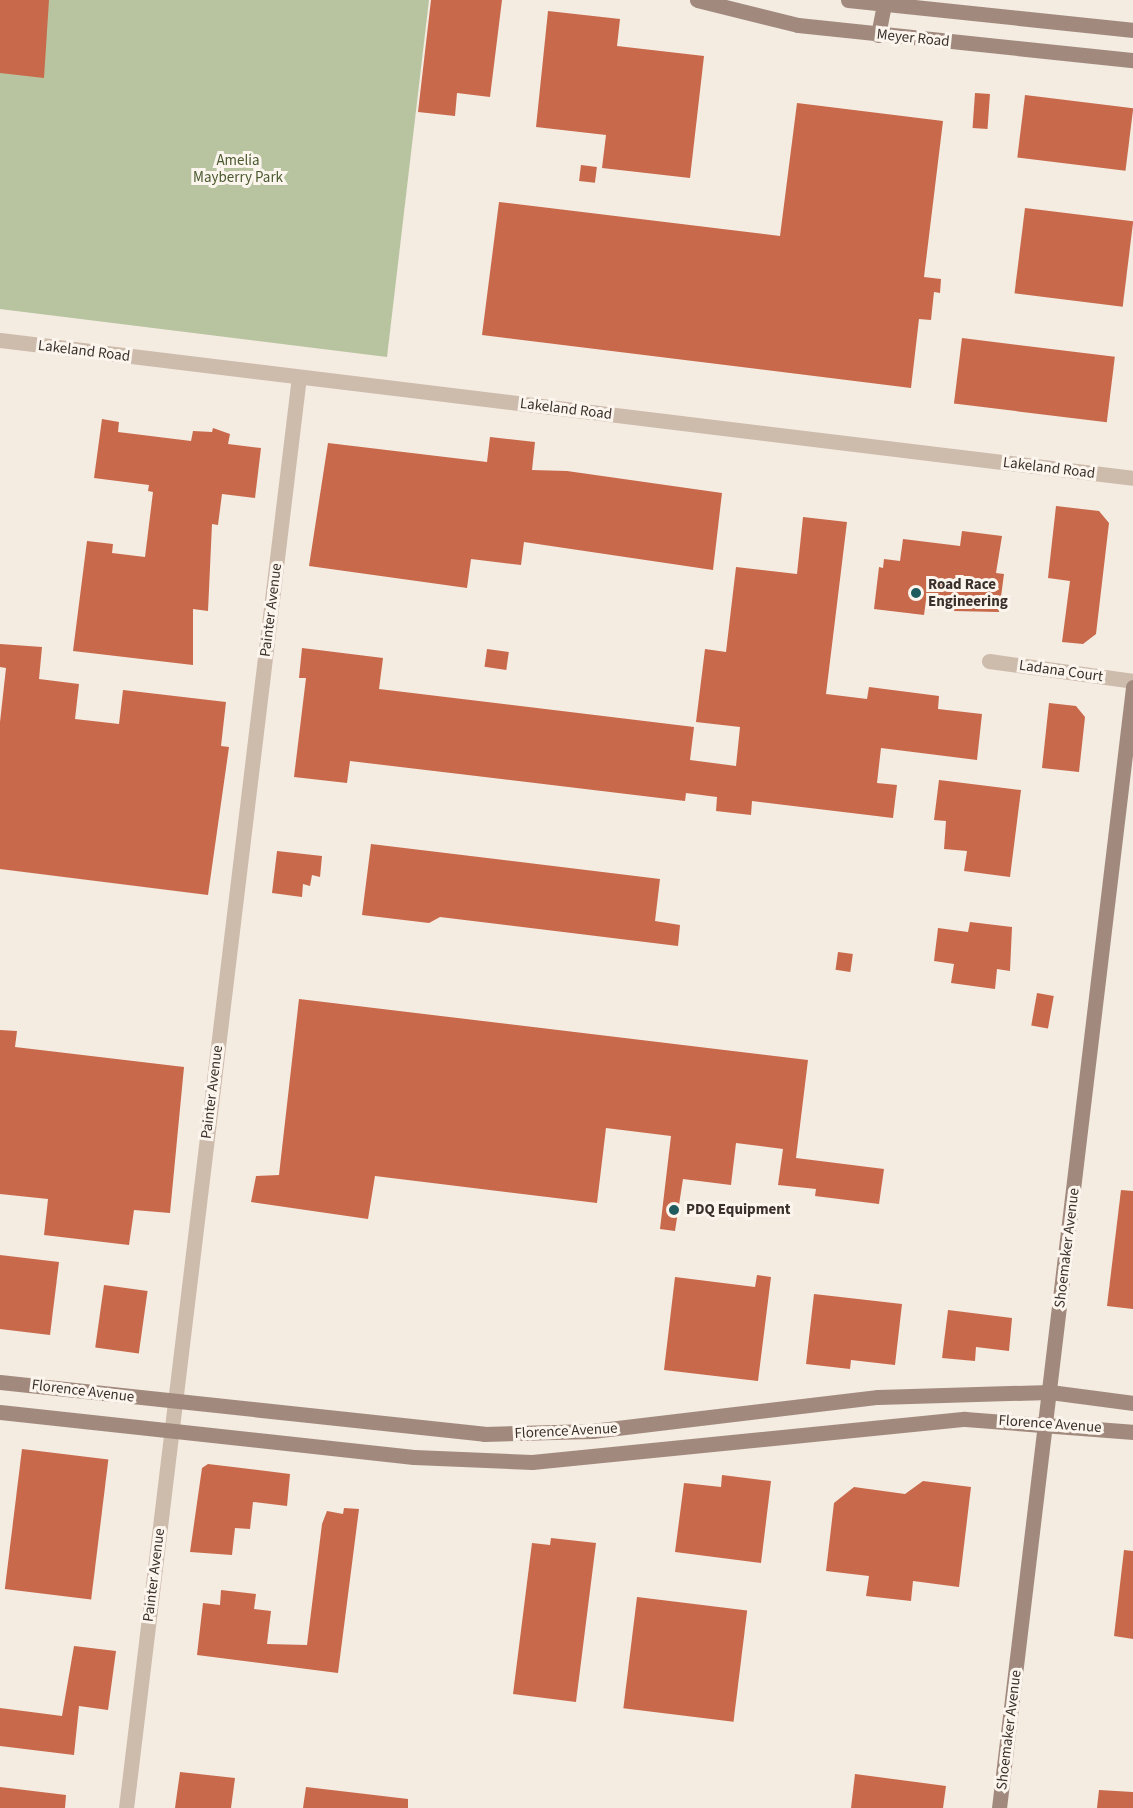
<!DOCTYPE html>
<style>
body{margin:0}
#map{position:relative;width:1133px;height:1808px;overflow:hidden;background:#f4ebe1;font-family:"Source Sans 3",sans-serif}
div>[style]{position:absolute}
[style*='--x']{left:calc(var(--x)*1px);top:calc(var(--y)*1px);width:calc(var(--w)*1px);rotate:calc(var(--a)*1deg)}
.green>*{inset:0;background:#b8c4a0}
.building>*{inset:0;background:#c8694b;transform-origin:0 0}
.minor>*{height:15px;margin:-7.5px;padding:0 7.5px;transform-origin:7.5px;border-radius:7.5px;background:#cdbbac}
.tertiary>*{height:15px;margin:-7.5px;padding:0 7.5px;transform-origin:7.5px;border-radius:7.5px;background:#cdbbac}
.secondary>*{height:15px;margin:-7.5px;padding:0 7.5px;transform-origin:7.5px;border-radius:7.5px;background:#a18a7d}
.dots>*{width:16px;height:16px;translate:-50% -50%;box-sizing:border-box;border:3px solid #fbf5ee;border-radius:50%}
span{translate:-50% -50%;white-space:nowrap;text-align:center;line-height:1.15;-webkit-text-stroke:6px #fbf5ee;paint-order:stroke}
.street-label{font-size:15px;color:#3b302b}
.park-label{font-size:15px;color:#4a5a2e}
.poi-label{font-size:15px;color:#3b302b;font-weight:700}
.left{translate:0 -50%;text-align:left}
</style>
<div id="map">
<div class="green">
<div style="clip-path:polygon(0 0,429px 0,387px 357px,0 309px)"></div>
</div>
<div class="building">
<div style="clip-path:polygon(0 0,49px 0,44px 78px,0 73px)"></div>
<div style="clip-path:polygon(431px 0,502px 0,490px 97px,457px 93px,455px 116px,418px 112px)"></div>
<div style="clip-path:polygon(548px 11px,620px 19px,617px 46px,704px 56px,690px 178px,602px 168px,606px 135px,536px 127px)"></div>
<div style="left:975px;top:93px;width:15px;height:35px;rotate:4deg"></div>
<div style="left:1025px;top:95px;width:109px;height:63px;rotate:7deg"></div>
<div style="clip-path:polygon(797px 103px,943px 121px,924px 277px,941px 279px,940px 293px,934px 292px,931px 320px,919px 319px,911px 388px,482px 335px,499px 202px,780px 236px)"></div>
<div style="left:581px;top:165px;width:16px;height:16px;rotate:7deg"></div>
<div style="left:1025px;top:208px;width:109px;height:86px;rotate:7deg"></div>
<div style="left:962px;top:338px;width:154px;height:66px;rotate:7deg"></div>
<div style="clip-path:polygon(102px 419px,119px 422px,118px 432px,191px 441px,193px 431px,212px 432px,213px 428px,230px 434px,228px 444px,261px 448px,255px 498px,222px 494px,218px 525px,212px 524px,208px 611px,193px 609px,193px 665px,73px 651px,87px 541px,113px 544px,112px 553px,145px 557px,153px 492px,148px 491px,149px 485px,94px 478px)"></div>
<div style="clip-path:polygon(490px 437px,535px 442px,532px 470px,567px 471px,722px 493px,713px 570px,524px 542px,521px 565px,471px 559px,467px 588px,309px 566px,328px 443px,487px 462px)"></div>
<div style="clip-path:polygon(1056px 506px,1099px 511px,1109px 523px,1096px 634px,1083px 644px,1062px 642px,1070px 581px,1048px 578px)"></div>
<div style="clip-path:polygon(803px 517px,847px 522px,826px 694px,867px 699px,869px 687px,939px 696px,938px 709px,982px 714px,977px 760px,881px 748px,877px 783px,897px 785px,893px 818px,752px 801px,751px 815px,716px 811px,717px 797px,686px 793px,685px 801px,350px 761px,347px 783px,294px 777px,306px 678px,299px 678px,302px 648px,383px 658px,379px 689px,694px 727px,690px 760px,736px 766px,740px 727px,696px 722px,705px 649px,726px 652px,736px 567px,797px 574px)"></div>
<div style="clip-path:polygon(962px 531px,1002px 536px,996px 573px,1004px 574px,999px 612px,954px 611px,955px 603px,926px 600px,924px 615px,874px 609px,879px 567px,883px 568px,884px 559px,900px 561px,903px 539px,960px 546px)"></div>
<div style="clip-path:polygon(0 644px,42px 647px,39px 679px,79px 684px,75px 719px,119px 724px,123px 690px,226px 702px,221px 746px,229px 747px,208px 895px,0 869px,0 722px,6px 668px,0 667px)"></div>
<div style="left:487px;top:649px;width:22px;height:18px;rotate:8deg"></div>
<div style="clip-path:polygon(1049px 703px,1076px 706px,1085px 717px,1079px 772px,1042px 768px)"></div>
<div style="clip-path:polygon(939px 780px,1021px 790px,1010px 877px,964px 871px,967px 851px,944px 849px,946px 821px,934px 820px)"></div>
<div style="clip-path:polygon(371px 844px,660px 879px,655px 921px,680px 925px,678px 946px,440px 917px,429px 923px,362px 915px)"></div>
<div style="clip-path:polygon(277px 851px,322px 856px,320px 877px,312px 875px,310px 886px,303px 884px,302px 897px,272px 893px)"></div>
<div style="clip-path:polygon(970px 922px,1012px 927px,1010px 971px,997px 969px,995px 989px,951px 983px,954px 964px,934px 961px,938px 928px,968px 932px)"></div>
<div style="left:838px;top:952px;width:15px;height:18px;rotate:8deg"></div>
<div style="left:1037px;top:993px;width:17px;height:33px;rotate:10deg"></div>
<div style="clip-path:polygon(299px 999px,808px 1060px,796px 1158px,884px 1169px,879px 1204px,815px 1196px,816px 1189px,778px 1185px,783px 1149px,736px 1143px,731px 1185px,683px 1179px,675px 1231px,660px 1229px,671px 1136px,606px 1128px,597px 1203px,375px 1176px,368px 1219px,251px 1202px,256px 1176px,279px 1175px)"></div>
<div style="clip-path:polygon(0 1030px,17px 1031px,15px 1047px,184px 1067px,170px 1213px,134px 1210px,129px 1245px,44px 1235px,48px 1199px,0 1194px)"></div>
<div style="clip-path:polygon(1121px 1190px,1133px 1191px,1133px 1309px,1107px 1306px)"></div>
<div style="clip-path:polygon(0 1255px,59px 1262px,50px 1335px,0 1329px)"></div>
<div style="clip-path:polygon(757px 1275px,771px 1277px,758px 1381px,664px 1370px,675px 1277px,755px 1287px)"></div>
<div style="left:104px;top:1285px;width:44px;height:63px;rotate:8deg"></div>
<div style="clip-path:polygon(814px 1294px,902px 1304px,895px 1365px,851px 1360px,850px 1369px,806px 1364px)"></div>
<div style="clip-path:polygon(948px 1310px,1012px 1318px,1009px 1351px,976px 1347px,975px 1361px,942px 1358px)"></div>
<div style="left:22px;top:1449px;width:87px;height:141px;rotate:7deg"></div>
<div style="clip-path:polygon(208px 1464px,290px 1474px,287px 1506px,253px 1502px,250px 1529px,235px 1528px,232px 1555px,190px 1552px,202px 1468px)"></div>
<div style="clip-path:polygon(722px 1475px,771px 1481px,761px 1563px,675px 1552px,684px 1483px,721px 1487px)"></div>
<div style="clip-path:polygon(923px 1481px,971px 1487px,959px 1587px,913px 1581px,911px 1601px,866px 1596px,869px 1576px,826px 1571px,834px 1503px,854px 1487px,905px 1494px)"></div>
<div style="clip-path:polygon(344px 1508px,359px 1509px,338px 1673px,197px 1655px,203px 1603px,220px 1605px,221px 1590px,256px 1594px,254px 1609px,271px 1611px,267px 1644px,307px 1645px,322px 1524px,327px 1511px,343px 1514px)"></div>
<div style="clip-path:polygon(551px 1538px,596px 1543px,576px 1702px,513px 1694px,532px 1543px,550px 1545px)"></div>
<div style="clip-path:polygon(1124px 1550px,1133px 1551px,1133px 1639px,1114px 1636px)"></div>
<div style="left:637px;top:1597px;width:111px;height:112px;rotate:7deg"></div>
<div style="clip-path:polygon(74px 1646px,116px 1651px,108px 1710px,79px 1706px,74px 1755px,0 1746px,0 1708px,62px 1716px)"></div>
<div style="clip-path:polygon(180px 1772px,235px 1778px,231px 1808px,175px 1808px)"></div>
<div style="clip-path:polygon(855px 1774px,946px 1786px,943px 1808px,851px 1808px)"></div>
<div style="clip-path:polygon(0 1787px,66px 1795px,65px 1808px,0 1808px)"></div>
<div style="clip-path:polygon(306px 1787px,408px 1799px,408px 1808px,303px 1808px)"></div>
<div style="clip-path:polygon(1099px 1790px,1133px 1792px,1133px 1808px,1097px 1808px)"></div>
</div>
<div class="minor">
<div style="--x:989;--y:661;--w:145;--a:7.9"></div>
</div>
<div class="tertiary">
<div style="--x:0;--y:340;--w:1141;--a:6.94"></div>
<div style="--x:126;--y:1808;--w:1441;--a:-83.11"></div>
</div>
<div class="secondary">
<div style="--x:697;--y:0;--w:104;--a:13.9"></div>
<div style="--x:798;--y:25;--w:337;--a:6"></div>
<div style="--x:848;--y:0;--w:287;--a:6"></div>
<div style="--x:878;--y:35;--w:31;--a:-79"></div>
<div style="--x:0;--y:1382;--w:487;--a:6.1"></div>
<div style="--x:484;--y:1434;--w:108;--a:-1.6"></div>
<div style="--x:592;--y:1431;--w:288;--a:-6.8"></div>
<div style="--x:878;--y:1397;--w:172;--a:-1.7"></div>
<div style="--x:1050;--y:1392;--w:84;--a:7.5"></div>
<div style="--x:0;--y:1412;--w:416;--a:6.2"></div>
<div style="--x:414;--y:1457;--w:118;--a:2.4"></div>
<div style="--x:532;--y:1462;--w:435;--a:-5.7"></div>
<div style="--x:965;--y:1419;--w:169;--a:4.4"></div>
<div style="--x:999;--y:1808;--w:1129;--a:-83.18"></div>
</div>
<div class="dots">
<div style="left:916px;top:593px;background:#1f5a5e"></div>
<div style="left:674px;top:1210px;background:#1f5a5e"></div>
</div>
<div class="street-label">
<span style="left:913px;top:38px;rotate:6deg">Meyer Road</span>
<span style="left:84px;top:351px;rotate:7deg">Lakeland Road</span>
<span style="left:566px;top:409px;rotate:7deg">Lakeland Road</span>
<span style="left:1049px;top:468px;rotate:7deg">Lakeland Road</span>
<span style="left:271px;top:610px;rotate:-83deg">Painter Avenue</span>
<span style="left:1061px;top:671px;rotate:8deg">Ladana Court</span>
<span style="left:212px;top:1092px;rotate:-83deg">Painter Avenue</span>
<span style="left:1067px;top:1248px;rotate:-83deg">Shoemaker Avenue</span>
<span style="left:83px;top:1391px;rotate:7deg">Florence Avenue</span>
<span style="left:1050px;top:1424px;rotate:4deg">Florence Avenue</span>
<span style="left:566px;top:1431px;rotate:-3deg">Florence Avenue</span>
<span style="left:154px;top:1575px;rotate:-83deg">Painter Avenue</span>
<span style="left:1009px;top:1730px;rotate:-83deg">Shoemaker Avenue</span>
</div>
<div class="park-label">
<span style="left:238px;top:169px">Amelia<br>Mayberry Park</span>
</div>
<div class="poi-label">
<span class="left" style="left:928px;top:593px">Road Race<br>Engineering</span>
<span class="left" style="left:686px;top:1210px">PDQ Equipment</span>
</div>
</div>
